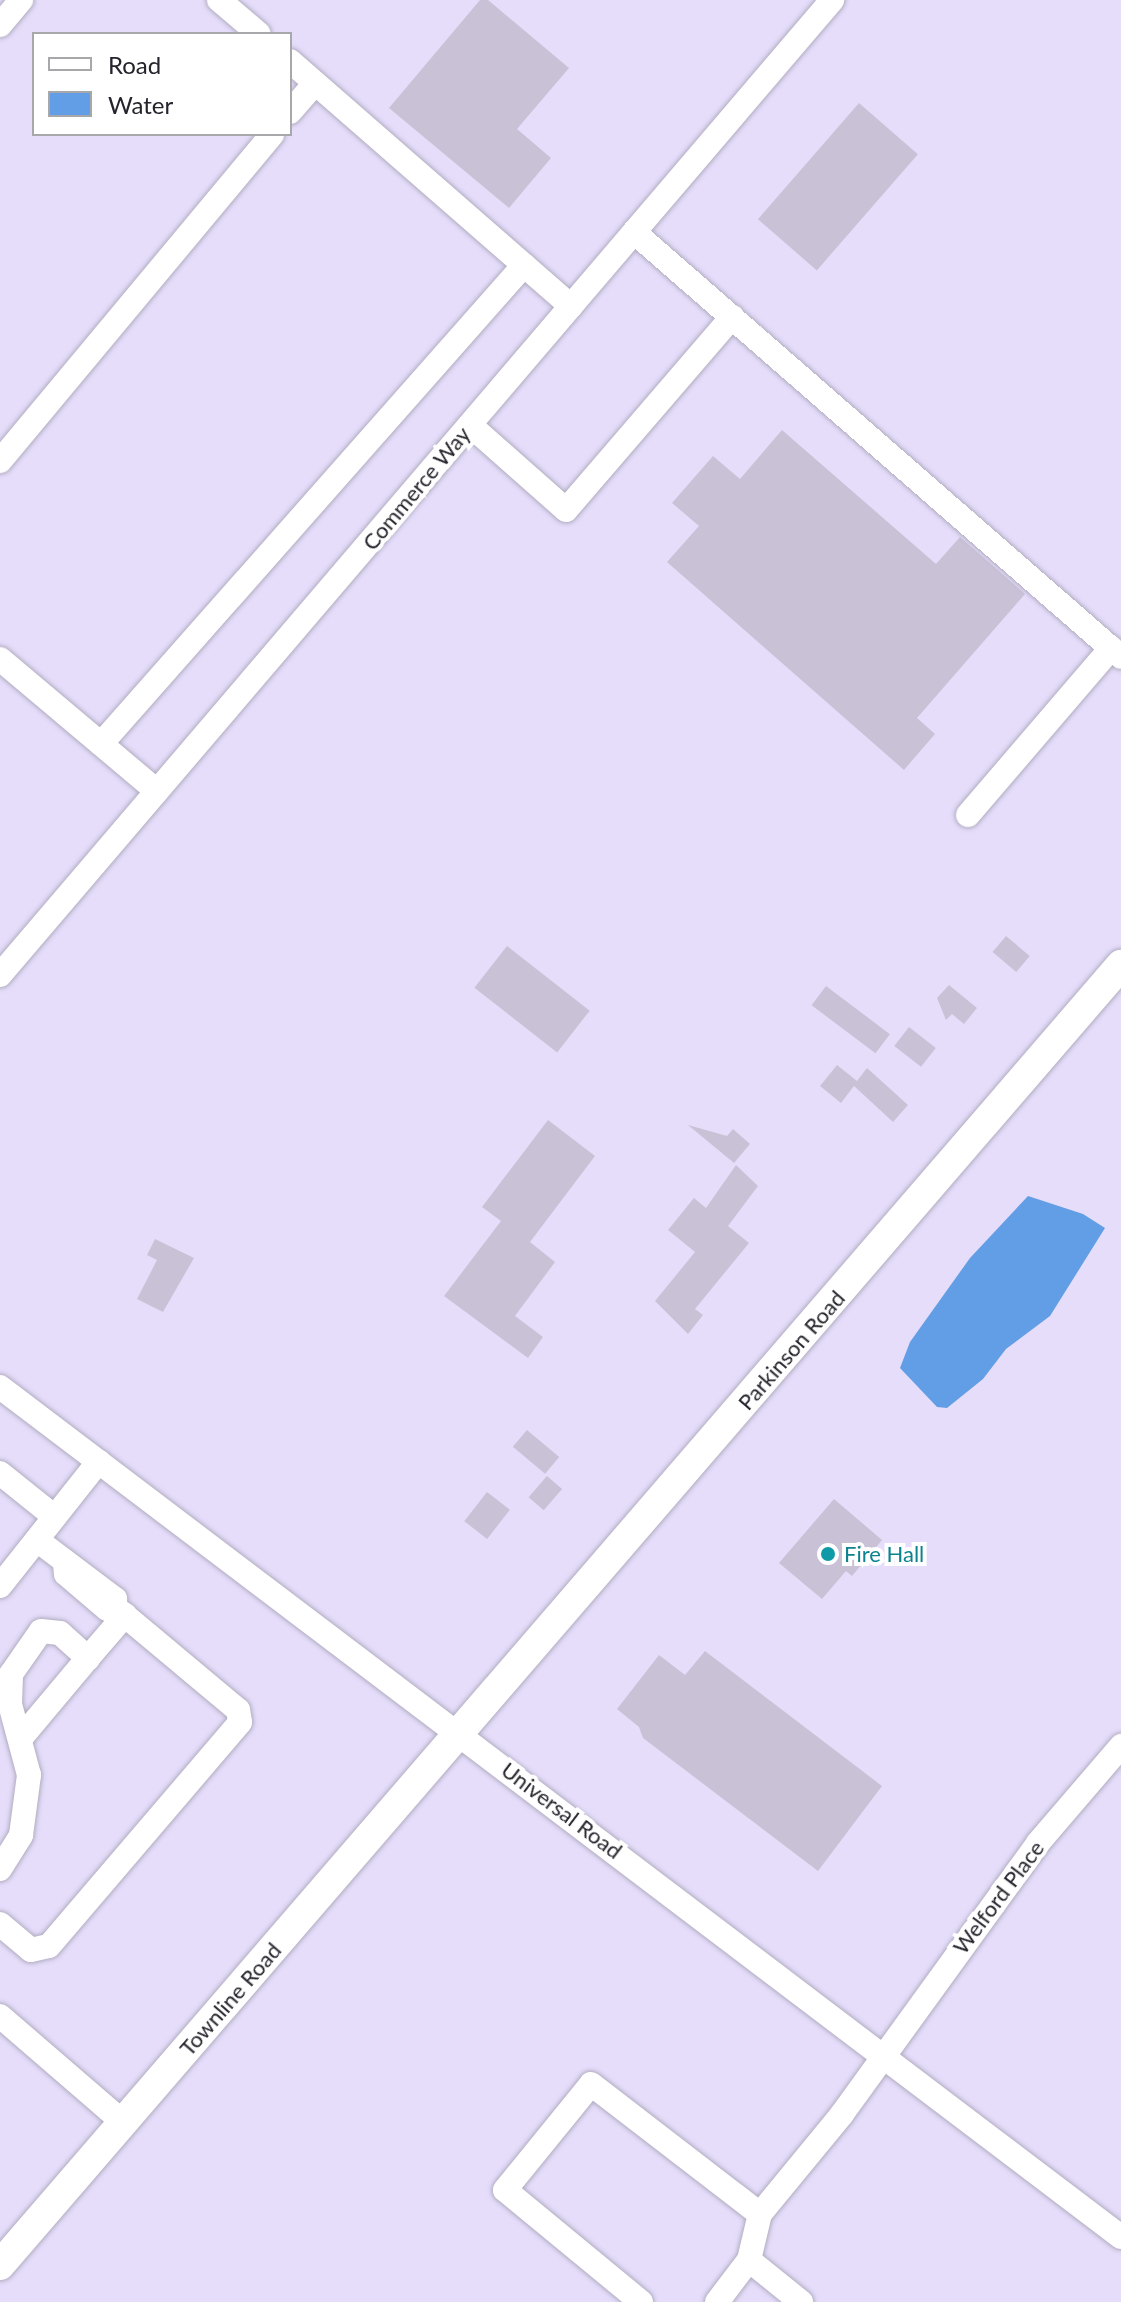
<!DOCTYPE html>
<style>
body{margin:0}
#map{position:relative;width:1121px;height:2302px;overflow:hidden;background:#efeafc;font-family:Lato,sans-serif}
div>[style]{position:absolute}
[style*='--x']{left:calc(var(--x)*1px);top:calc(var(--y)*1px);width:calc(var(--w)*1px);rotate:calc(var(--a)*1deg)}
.built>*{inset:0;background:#e5ddfa}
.water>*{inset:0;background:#629ee5}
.building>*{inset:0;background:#c9c2d7;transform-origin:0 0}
.roads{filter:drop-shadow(0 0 2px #b2acc1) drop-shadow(0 0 2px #b2acc1)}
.minor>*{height:24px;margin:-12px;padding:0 12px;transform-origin:12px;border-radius:12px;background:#fff}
.major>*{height:30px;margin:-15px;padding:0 15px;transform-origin:15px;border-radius:15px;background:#fff}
.dots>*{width:22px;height:22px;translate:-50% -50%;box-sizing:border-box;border:4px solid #fff;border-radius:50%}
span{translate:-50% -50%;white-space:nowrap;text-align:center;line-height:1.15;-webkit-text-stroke:8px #fff;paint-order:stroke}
.street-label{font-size:22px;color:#25232b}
.culture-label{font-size:22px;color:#0d838f}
.left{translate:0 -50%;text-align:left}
.legend{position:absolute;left:32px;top:32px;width:260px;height:104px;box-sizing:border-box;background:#fff;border:2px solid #a8a7aa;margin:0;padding:10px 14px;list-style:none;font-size:24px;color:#25232b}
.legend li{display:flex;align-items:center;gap:16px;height:40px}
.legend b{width:40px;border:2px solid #a8a7aa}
</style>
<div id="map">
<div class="built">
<div style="clip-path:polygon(evenodd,0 0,1121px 0,1121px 2302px,0 2302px,0 0,34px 34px,290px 34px,290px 134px,34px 134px,34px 34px)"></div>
</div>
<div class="water">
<div style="clip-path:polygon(1028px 1196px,1083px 1214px,1105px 1228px,1050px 1316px,1006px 1349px,983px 1379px,947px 1408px,937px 1407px,900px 1368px,910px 1342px,970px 1258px)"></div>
</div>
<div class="building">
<div style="clip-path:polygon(480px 0,488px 0,569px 68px,517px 129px,551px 158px,509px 208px,389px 108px)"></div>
<div style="left:859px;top:103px;width:78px;height:154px;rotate:41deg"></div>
<div style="clip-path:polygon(782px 430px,936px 564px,960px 537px,1025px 594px,917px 718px,935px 734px,904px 770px,667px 562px,699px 526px,672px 503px,713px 456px,740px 479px)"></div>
<div style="left:1006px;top:936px;width:31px;height:21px;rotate:40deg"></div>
<div style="left:507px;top:946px;width:105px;height:53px;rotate:38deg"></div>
<div style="clip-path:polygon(949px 985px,977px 1008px,964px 1024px,952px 1014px,946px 1020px,937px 998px)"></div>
<div style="left:826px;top:986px;width:80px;height:24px;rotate:37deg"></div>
<div style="left:909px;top:1027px;width:34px;height:24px;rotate:38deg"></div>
<div style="clip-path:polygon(837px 1065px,857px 1081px,867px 1068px,908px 1105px,893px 1122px,854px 1086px,841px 1103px,820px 1086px)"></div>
<div style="clip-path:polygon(548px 1120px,595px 1156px,530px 1242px,555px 1262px,515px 1316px,543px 1337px,528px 1358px,444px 1296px,501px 1221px,482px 1207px)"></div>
<div style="clip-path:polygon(688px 1125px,727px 1136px,733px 1129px,750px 1144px,734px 1163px)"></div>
<div style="clip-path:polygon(736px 1165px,758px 1186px,728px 1226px,749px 1243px,695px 1309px,703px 1315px,688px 1334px,655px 1301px,695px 1252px,668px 1230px,694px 1198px,706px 1208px)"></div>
<div style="clip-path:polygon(155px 1239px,194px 1258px,163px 1312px,137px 1299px,157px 1260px,147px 1255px)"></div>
<div style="left:527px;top:1430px;width:42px;height:22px;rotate:40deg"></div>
<div style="left:547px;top:1476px;width:20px;height:28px;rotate:41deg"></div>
<div style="left:487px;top:1492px;width:29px;height:37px;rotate:38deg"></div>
<div style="clip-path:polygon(834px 1499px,882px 1540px,852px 1576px,846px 1571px,822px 1599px,779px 1563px)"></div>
<div style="clip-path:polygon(705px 1651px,882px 1786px,818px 1871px,643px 1738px,639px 1727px,617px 1709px,659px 1655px,685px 1675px)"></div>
</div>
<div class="roads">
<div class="minor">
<div style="--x:219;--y:0;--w:52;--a:40.4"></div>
<div style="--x:0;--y:25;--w:33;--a:-50"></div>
<div style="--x:290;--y:61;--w:373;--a:41.1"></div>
<div style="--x:290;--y:112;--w:38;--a:-49"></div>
<div style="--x:634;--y:232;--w:646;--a:41.11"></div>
<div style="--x:470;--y:425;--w:128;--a:41.5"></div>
<div style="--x:566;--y:510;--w:255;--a:-49.3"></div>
<div style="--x:0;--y:461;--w:425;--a:-50.2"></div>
<div style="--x:0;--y:659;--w:205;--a:40.1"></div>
<div style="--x:101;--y:744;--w:639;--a:-48.55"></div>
<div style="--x:968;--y:815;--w:220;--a:-49.4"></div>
<div style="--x:0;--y:975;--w:1282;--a:-49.52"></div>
<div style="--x:0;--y:1387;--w:1407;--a:37.17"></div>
<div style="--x:0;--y:1473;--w:70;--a:38.7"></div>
<div style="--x:37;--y:1540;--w:98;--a:37.1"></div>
<div style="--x:115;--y:1599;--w:8;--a:90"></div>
<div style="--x:115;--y:1607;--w:8;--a:166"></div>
<div style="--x:107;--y:1609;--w:54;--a:-139.5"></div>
<div style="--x:66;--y:1574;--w:10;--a:-96"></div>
<div style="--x:0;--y:1586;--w:159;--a:-51.6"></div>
<div style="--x:20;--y:1739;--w:106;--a:-50"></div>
<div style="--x:0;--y:1869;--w:40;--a:-58"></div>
<div style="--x:21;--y:1835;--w:61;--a:-82.4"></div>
<div style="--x:29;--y:1775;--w:73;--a:-105"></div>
<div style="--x:10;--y:1704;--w:30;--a:-88"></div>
<div style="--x:11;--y:1674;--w:52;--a:-55.1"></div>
<div style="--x:41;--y:1631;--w:19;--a:6"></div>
<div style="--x:60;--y:1633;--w:38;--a:42"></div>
<div style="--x:88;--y:1658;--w:57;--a:-49.3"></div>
<div style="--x:0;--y:1924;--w:40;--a:40"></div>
<div style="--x:31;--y:1950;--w:18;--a:-13"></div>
<div style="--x:49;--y:1946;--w:294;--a:-49.5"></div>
<div style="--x:240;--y:1722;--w:12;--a:-99"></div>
<div style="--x:238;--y:1710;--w:160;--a:-140.1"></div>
<div style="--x:0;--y:2016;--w:162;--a:40.8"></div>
<div style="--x:749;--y:2260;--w:47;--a:-76.6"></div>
<div style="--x:760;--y:2214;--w:129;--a:-50.6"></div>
<div style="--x:842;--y:2114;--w:334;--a:-54.1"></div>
<div style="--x:1038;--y:1843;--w:128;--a:-49.4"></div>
<div style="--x:641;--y:2302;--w:176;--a:-140.5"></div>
<div style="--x:505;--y:2190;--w:136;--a:-50.9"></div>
<div style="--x:591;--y:2084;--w:213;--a:37.6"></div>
<div style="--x:717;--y:2302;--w:53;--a:-52.7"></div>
<div style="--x:749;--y:2260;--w:67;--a:38.9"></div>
</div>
<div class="major">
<div style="--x:0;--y:2265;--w:1717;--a:-49.23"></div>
</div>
</div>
<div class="dots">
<div style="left:828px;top:1554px;background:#0f9aa8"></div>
</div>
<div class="street-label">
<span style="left:416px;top:488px;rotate:-50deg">Commerce Way</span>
<span style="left:791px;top:1350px;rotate:-49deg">Parkinson Road</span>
<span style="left:562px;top:1810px;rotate:37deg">Universal Road</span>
<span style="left:998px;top:1897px;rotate:-53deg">Welford Place</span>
<span style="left:230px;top:1999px;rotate:-49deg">Townline Road</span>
</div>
<div class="culture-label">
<span class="left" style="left:844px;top:1554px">Fire Hall</span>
</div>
<ul class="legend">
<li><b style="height:10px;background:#fff"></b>Road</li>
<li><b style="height:22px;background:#629ee5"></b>Water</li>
</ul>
</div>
